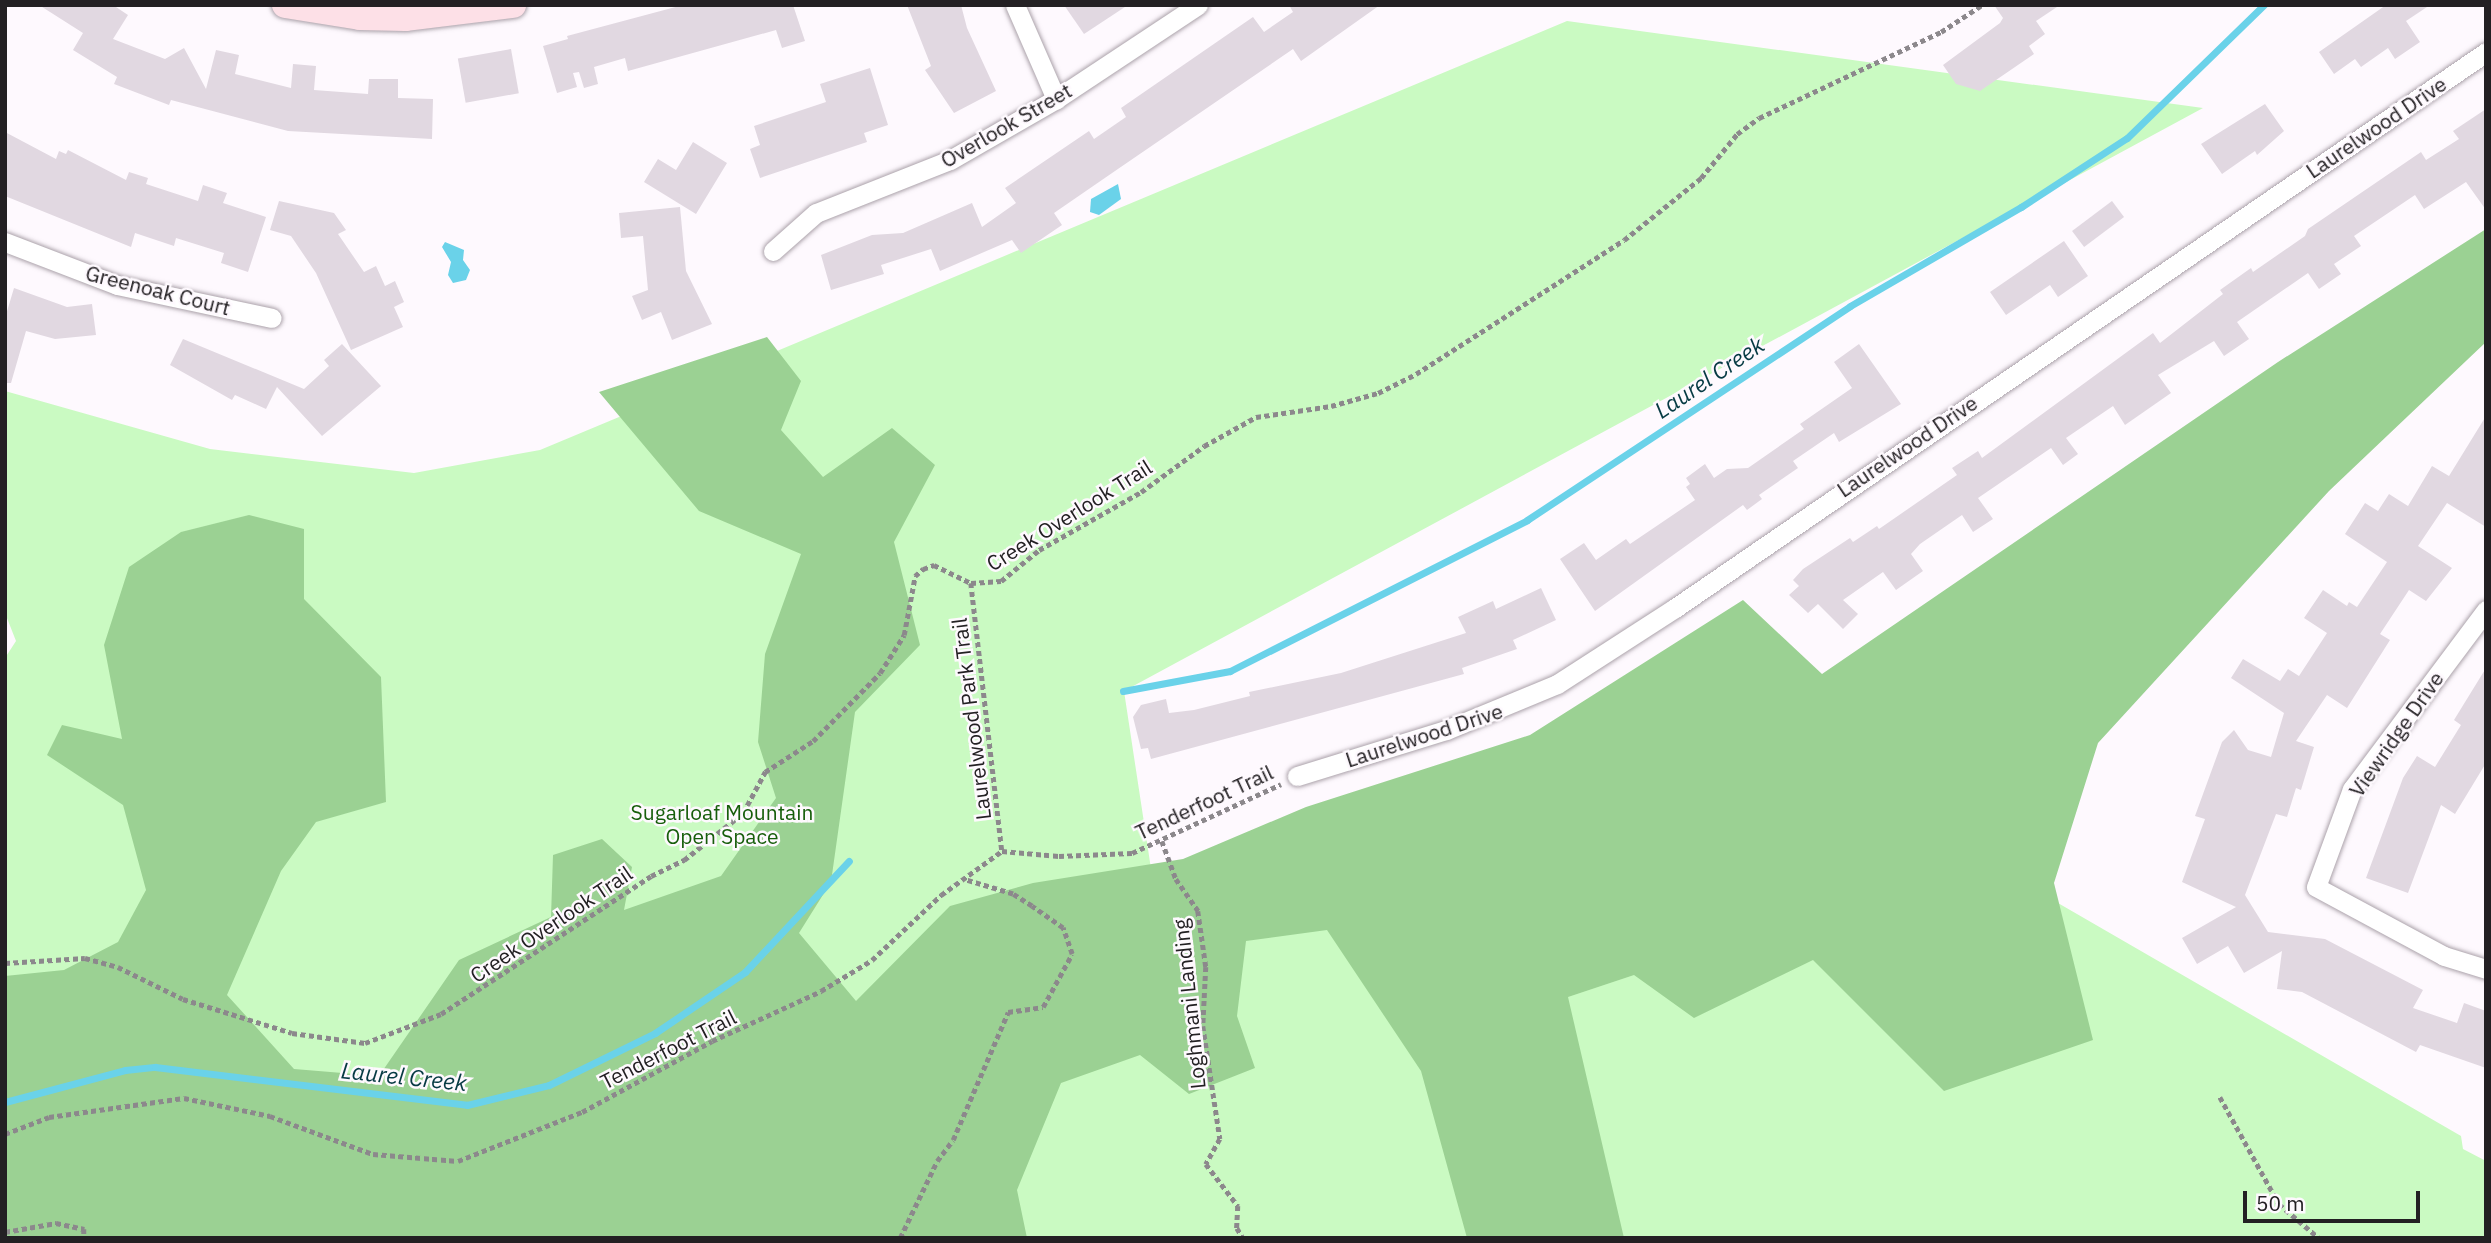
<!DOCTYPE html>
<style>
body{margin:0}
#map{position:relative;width:2491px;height:1243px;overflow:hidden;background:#fef9fe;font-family:"IBM Plex Sans",sans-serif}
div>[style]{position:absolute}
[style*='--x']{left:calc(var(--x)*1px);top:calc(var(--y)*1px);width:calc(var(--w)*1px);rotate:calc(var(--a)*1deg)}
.green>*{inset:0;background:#cafac2}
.forest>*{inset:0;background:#9bd193}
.water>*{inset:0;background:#6ad2e9}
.stream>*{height:7px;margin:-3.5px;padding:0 3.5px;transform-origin:3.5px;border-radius:3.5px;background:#6ad2e9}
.building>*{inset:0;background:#e1d8e1;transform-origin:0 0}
.path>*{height:4.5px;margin-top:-2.25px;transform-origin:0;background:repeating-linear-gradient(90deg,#8c888c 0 5px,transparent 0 8.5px)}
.roads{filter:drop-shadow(0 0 2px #aba2aa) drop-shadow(0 0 2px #aba2aa)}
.street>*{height:19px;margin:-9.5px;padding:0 9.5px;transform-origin:9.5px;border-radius:9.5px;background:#fff}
.secondary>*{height:26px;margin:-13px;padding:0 13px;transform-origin:13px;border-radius:13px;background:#fde0e7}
span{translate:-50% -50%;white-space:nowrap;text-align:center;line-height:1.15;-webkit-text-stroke:5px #fef9fe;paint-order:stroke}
.street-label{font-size:21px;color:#232023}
.park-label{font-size:21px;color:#175e0b}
.water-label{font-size:23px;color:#063a43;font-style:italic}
.frame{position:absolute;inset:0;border:7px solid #232023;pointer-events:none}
.scale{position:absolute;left:2243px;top:1191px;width:177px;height:32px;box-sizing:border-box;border:4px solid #232023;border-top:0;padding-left:9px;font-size:21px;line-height:24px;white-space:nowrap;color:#232023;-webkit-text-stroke:5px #fef9fe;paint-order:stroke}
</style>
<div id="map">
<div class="green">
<div style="clip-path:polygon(1567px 21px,2203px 108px,1124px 691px,1160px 928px,1897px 810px,2461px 1136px,2463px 1149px,2486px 1161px,2486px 1238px,5px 1238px,5px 658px,16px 641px,5px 613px,5px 391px,210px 449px,414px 473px,540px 450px)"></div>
</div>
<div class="forest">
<div style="clip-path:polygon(2486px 229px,2486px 342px,2329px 491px,2098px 743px,2054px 883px,2093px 1040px,1944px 1091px,1813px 960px,1694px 1018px,1634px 975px,1568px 997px,1624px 1238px,1467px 1238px,1421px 1071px,1327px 930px,1246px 941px,1237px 1016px,1255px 1068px,1189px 1094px,1140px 1055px,1061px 1083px,1017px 1190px,1027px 1238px,5px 1238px,5px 976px,64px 970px,118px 942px,146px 890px,123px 805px,47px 755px,62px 725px,122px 739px,104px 645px,129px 567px,181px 532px,249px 515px,304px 529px,304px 599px,381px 677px,386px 802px,316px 822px,281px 871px,227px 995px,294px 1069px,379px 1076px,459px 960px,551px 917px,553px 855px,602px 839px,632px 867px,624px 910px,721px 876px,776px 798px,758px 742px,765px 654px,801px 554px,699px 511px,599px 392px,767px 337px,801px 381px,781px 430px,823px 477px,892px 428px,935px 465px,894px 542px,920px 645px,855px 712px,831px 882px,799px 933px,856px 1001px,950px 906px,1033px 883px,1183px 859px,1306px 807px,1530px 735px,1743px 600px,1822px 674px,2278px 362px)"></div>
</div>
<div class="water">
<div style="clip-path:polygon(1118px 184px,1121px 199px,1099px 215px,1090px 212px,1091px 199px)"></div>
<div style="clip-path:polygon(445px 242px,464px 250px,463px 260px,470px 270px,466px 280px,453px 283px,448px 275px,451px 262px,442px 247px)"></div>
</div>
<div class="stream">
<div style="--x:1123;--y:691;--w:109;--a:-10.6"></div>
<div style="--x:1230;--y:671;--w:333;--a:-26.9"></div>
<div style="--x:1527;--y:520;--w:387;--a:-33.5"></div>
<div style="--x:1850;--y:306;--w:198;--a:-30.1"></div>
<div style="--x:2021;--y:207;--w:126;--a:-33.1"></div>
<div style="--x:2127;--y:138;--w:191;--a:-44.2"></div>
<div style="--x:5;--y:1102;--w:124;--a:-14.9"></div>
<div style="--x:125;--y:1070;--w:30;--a:-6"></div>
<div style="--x:155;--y:1067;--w:314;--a:6.9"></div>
<div style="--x:467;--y:1105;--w:84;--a:-13.7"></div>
<div style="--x:549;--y:1085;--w:118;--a:-26.1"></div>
<div style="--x:655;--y:1033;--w:109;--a:-34.1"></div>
<div style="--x:745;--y:972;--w:152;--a:-46.9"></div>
</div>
<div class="building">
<div style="clip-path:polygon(39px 5px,113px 5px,128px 15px,113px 39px,165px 59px,184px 48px,206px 89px,216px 50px,239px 55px,235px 74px,291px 88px,293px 64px,316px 66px,314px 90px,368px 94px,369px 79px,398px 79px,398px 98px,433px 99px,432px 139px,288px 131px,171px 100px,169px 105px,114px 84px,117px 77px,73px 50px,83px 33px)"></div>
<div style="clip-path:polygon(683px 5px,793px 5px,805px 41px,782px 48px,776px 30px,628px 71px,625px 58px,594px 67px,598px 84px,584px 88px,579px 72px,573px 73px,577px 87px,557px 93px,543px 46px,568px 39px,567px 36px)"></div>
<div style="clip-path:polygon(907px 5px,961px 5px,967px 28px,996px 91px,954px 113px,925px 70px,931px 66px)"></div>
<div style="clip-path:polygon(1064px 5px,1128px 5px,1084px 34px)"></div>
<div style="clip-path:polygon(1289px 5px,1380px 5px,1301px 61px,1293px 49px,1115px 171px,1054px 213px,1062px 225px,1021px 253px,1012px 240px,940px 271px,931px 249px,881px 265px,884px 274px,831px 290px,821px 255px,872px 235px,903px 233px,972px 203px,982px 227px,1016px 203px,1005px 188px,1089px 131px,1094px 139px,1126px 117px,1121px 108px,1253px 17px,1264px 32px,1293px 12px)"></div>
<div style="clip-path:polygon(1994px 5px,2060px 5px,2036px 21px,2045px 34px,2029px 46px,2034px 54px,1980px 91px,1956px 84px,1943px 65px,2000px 23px,2003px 18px)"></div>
<div style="clip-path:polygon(2386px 5px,2430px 5px,2406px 21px,2420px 42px,2395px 59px,2388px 48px,2361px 67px,2355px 59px,2334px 74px,2319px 52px)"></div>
<div style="left:511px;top:49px;width:45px;height:54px;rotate:80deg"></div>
<div style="clip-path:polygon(870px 68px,888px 125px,864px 133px,867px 142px,760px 178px,750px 149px,760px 145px,754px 126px,826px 102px,820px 84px)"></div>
<div style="clip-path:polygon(2265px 104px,2284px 131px,2257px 155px,2255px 151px,2222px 174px,2201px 144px)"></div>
<div style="clip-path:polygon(2486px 109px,2486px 210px,2466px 182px,2424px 209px,2415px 195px,2354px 236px,2361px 246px,2334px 264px,2341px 274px,2319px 289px,2308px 273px,2237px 322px,2249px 339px,2224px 356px,2214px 341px,2158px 375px,2171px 393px,2125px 425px,2113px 406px,2066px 438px,2078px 454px,2063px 465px,2051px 448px,1978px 498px,1993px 519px,1973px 532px,1962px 515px,1920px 544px,1911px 554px,1923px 571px,1896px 590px,1883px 572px,1843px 600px,1858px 614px,1843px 629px,1818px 604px,1808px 613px,1789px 595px,1799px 586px,1793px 580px,1803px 569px,1850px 538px,1853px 542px,1877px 526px,1879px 529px,1957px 475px,1952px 468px,1978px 451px,1982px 458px,2153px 333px,2160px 343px,2223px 294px,2220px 290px,2251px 268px,2253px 272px,2305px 236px,2308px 229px,2421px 152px,2426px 160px,2459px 139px,2453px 131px)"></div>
<div style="clip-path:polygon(5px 132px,56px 159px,59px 151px,66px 154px,68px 150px,126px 180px,129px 172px,148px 178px,146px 184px,198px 201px,203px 185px,227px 193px,223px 203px,266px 217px,248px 272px,221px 263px,224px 253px,176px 238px,174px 246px,135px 233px,131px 247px,5px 196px)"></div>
<div style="clip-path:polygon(693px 142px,727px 163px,696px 214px,644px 182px,658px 159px,676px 170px)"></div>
<div style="clip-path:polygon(279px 201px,334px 213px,346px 230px,338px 234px,364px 272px,376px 266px,385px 286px,395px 281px,404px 302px,394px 307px,403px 327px,351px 350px,316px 273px,291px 236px,270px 230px)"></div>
<div style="left:2112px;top:201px;width:20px;height:50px;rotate:53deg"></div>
<div style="clip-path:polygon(680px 207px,686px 271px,712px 324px,672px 340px,661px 312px,642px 320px,632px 296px,648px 290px,643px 236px,621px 238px,619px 213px)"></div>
<div style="clip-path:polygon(2064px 241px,2088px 276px,2058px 297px,2050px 285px,2006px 315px,1990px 292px)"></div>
<div style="clip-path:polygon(14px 288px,67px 307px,92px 304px,96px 335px,55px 339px,26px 331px,11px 383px,5px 383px,5px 318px)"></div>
<div style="clip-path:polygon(183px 339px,304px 389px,329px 366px,324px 360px,342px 344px,381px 386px,322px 436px,277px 387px,266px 409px,235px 395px,232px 400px,170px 365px)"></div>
<div style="clip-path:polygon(1859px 344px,1901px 404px,1839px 442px,1834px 433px,1793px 461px,1798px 468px,1759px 495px,1762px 499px,1747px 510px,1743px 505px,1595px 611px,1560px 559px,1584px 543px,1596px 560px,1626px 539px,1630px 544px,1695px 500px,1686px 487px,1690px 484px,1686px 478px,1705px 464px,1714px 478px,1727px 469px,1748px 468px,1804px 429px,1800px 424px,1852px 388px,1834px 362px)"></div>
<div style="clip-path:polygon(2486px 416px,2486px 527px,2447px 503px,2418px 546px,2452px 568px,2426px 601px,2409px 590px,2380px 634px,2390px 640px,2347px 708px,2327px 695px,2296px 741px,2314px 747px,2301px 790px,2296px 788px,2287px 817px,2276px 814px,2245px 895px,2268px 932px,2325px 939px,2423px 990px,2413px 1008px,2457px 1023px,2464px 1003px,2486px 1011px,2486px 1068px,2420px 1045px,2416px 1052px,2302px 992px,2277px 989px,2282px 951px,2244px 973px,2228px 946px,2197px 964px,2182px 938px,2236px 907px,2182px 882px,2205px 819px,2195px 816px,2222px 742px,2234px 730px,2248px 750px,2271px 757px,2284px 713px,2231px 678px,2243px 659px,2280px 681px,2288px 669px,2299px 676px,2327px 633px,2304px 618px,2323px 590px,2347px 606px,2349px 602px,2357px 607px,2387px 562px,2345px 534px,2365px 503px,2378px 511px,2389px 494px,2408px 506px,2432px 466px,2449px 476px)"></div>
<div style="clip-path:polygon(1541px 588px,1556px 620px,1513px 640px,1517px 649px,1462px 668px,1464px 674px,1151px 759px,1148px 748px,1141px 749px,1133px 717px,1141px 705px,1166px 699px,1169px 713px,1194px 710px,1250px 696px,1249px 692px,1341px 673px,1466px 633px,1458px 617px,1493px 601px,1496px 609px)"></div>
<div style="clip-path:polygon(2486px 668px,2486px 763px,2455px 814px,2441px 805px,2408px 893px,2366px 878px,2403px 778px,2417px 756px,2435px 767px,2461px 725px,2454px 720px)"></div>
</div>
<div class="path">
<div style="--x:971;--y:583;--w:270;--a:83.4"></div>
<div style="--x:1162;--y:841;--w:40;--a:69.8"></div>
<div style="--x:1176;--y:879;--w:39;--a:55"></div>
<div style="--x:1198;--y:911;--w:57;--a:81.9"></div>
<div style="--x:1206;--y:967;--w:59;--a:92.9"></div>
<div style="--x:1203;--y:1026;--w:114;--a:81.4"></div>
<div style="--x:1220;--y:1139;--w:29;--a:119"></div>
<div style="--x:1206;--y:1164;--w:53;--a:52.7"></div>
<div style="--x:1238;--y:1206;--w:22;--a:93"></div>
<div style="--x:1237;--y:1228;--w:12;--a:59"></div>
<div style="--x:5;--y:963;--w:80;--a:-3.6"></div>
<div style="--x:85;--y:958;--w:34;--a:15"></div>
<div style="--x:118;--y:967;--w:72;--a:26.2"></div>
<div style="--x:183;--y:999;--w:114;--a:17.3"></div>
<div style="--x:292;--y:1033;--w:74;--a:7.8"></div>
<div style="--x:365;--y:1043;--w:81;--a:-20.9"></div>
<div style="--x:441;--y:1014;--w:251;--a:-33.3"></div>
<div style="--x:651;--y:876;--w:37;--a:-26"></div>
<div style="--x:684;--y:860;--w:75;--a:-38.5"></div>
<div style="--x:743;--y:813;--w:47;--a:-61.8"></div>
<div style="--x:765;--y:772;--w:57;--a:-32.9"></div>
<div style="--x:813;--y:741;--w:95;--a:-45.4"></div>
<div style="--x:880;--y:673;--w:45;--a:-57.7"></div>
<div style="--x:904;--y:635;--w:60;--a:-79.4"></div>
<div style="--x:915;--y:576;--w:11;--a:-41"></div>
<div style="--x:923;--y:569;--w:12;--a:-20"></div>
<div style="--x:934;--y:565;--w:41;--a:25.9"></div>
<div style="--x:971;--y:583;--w:30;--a:-4"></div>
<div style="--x:1001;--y:581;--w:49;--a:-39.2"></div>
<div style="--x:1039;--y:550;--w:117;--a:-29.6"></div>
<div style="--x:1141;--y:492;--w:78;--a:-36.1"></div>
<div style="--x:1204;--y:446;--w:60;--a:-29.1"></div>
<div style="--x:1256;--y:417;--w:76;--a:-8.3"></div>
<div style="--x:1331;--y:406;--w:49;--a:-15.5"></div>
<div style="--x:1378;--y:393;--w:42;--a:-26.6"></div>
<div style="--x:1416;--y:374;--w:247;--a:-32.8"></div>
<div style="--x:1624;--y:240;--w:99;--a:-38.8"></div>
<div style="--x:1701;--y:178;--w:57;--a:-50.7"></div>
<div style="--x:1737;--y:134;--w:27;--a:-36"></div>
<div style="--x:1759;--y:118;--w:201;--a:-25.3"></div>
<div style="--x:1941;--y:32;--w:49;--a:-33.4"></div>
<div style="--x:2220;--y:1097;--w:122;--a:61.1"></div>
<div style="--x:2279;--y:1204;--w:52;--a:40.4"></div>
<div style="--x:5;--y:1134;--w:47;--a:-21.1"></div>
<div style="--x:49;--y:1117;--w:136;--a:-8"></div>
<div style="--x:184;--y:1098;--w:88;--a:11.8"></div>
<div style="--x:270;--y:1116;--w:110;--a:20.3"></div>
<div style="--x:373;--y:1154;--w:85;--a:4.7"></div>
<div style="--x:458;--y:1161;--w:133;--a:-21.6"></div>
<div style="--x:582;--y:1112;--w:148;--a:-28.6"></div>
<div style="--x:712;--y:1041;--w:120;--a:-24.6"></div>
<div style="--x:821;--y:991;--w:60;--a:-31.3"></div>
<div style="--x:872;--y:960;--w:95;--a:-43.3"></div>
<div style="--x:941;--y:895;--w:75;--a:-35.8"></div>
<div style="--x:1002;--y:851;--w:57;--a:5"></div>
<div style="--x:1059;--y:856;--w:73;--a:-2.4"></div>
<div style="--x:1132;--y:853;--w:164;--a:-24.8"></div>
<div style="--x:5;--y:1232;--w:52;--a:-10"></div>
<div style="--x:56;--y:1223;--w:29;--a:12"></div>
<div style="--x:84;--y:1229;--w:9;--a:90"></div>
<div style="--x:900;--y:1238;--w:85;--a:-64.3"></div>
<div style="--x:937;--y:1161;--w:26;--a:-53"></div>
<div style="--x:953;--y:1140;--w:139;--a:-66.7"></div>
<div style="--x:1008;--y:1012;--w:35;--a:-8"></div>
<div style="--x:1043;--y:1007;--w:60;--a:-61.3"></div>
<div style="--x:1072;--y:954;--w:28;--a:-109"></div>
<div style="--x:1063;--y:928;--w:38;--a:-145"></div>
<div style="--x:1032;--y:906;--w:22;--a:-148"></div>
<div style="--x:1013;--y:894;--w:52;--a:-163.3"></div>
</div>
<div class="roads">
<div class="street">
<div style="--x:1015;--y:5;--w:103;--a:66.4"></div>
<div style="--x:5;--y:242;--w:120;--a:21"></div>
<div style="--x:117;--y:285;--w:158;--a:12"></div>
<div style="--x:773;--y:251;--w:57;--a:-41.5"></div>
<div style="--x:816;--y:213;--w:144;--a:-21.6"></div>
<div style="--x:950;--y:160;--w:122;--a:-29.9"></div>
<div style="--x:1056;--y:99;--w:170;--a:-33.5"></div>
<div style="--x:2486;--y:610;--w:224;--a:126.8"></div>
<div style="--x:2352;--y:789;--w:104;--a:110.2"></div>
<div style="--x:2316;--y:887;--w:145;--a:28.3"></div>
<div style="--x:2444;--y:956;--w:44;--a:17.2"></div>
<div style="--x:1297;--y:776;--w:156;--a:-17.2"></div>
<div style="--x:1446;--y:730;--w:120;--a:-22.5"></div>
<div style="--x:1557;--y:684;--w:140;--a:-32.8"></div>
<div style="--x:1675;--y:608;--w:983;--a:-34.43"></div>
</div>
<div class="secondary">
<div style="--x:285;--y:5;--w:76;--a:9.1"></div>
<div style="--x:360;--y:17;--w:45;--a:1.3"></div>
<div style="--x:405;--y:18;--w:109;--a:-6.9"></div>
</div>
</div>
<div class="street-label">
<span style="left:1006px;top:125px;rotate:-30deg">Overlook Street</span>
<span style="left:2376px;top:127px;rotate:-34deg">Laurelwood Drive</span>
<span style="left:158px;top:290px;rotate:14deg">Greenoak Court</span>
<span style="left:1907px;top:446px;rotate:-34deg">Laurelwood Drive</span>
<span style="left:1069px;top:515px;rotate:-32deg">Creek Overlook Trail</span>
<span style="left:971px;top:719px;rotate:-97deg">Laurelwood Park Trail</span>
<span style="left:2396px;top:734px;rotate:-55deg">Viewridge Drive</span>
<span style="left:1424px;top:735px;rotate:-18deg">Laurelwood Drive</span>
<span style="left:1204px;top:802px;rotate:-25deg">Tenderfoot Trail</span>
<span style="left:551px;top:924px;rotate:-34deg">Creek Overlook Trail</span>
<span style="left:1189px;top:1004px;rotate:-96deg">Loghmani Landing</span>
<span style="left:668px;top:1049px;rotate:-27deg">Tenderfoot Trail</span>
</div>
<div class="park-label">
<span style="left:722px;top:824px">Sugarloaf Mountain<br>Open Space</span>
</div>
<div class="water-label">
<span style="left:1709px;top:377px;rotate:-34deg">Laurel Creek</span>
<span style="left:404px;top:1076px;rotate:6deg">Laurel Creek</span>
</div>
<div class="frame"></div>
<div class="scale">50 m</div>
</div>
